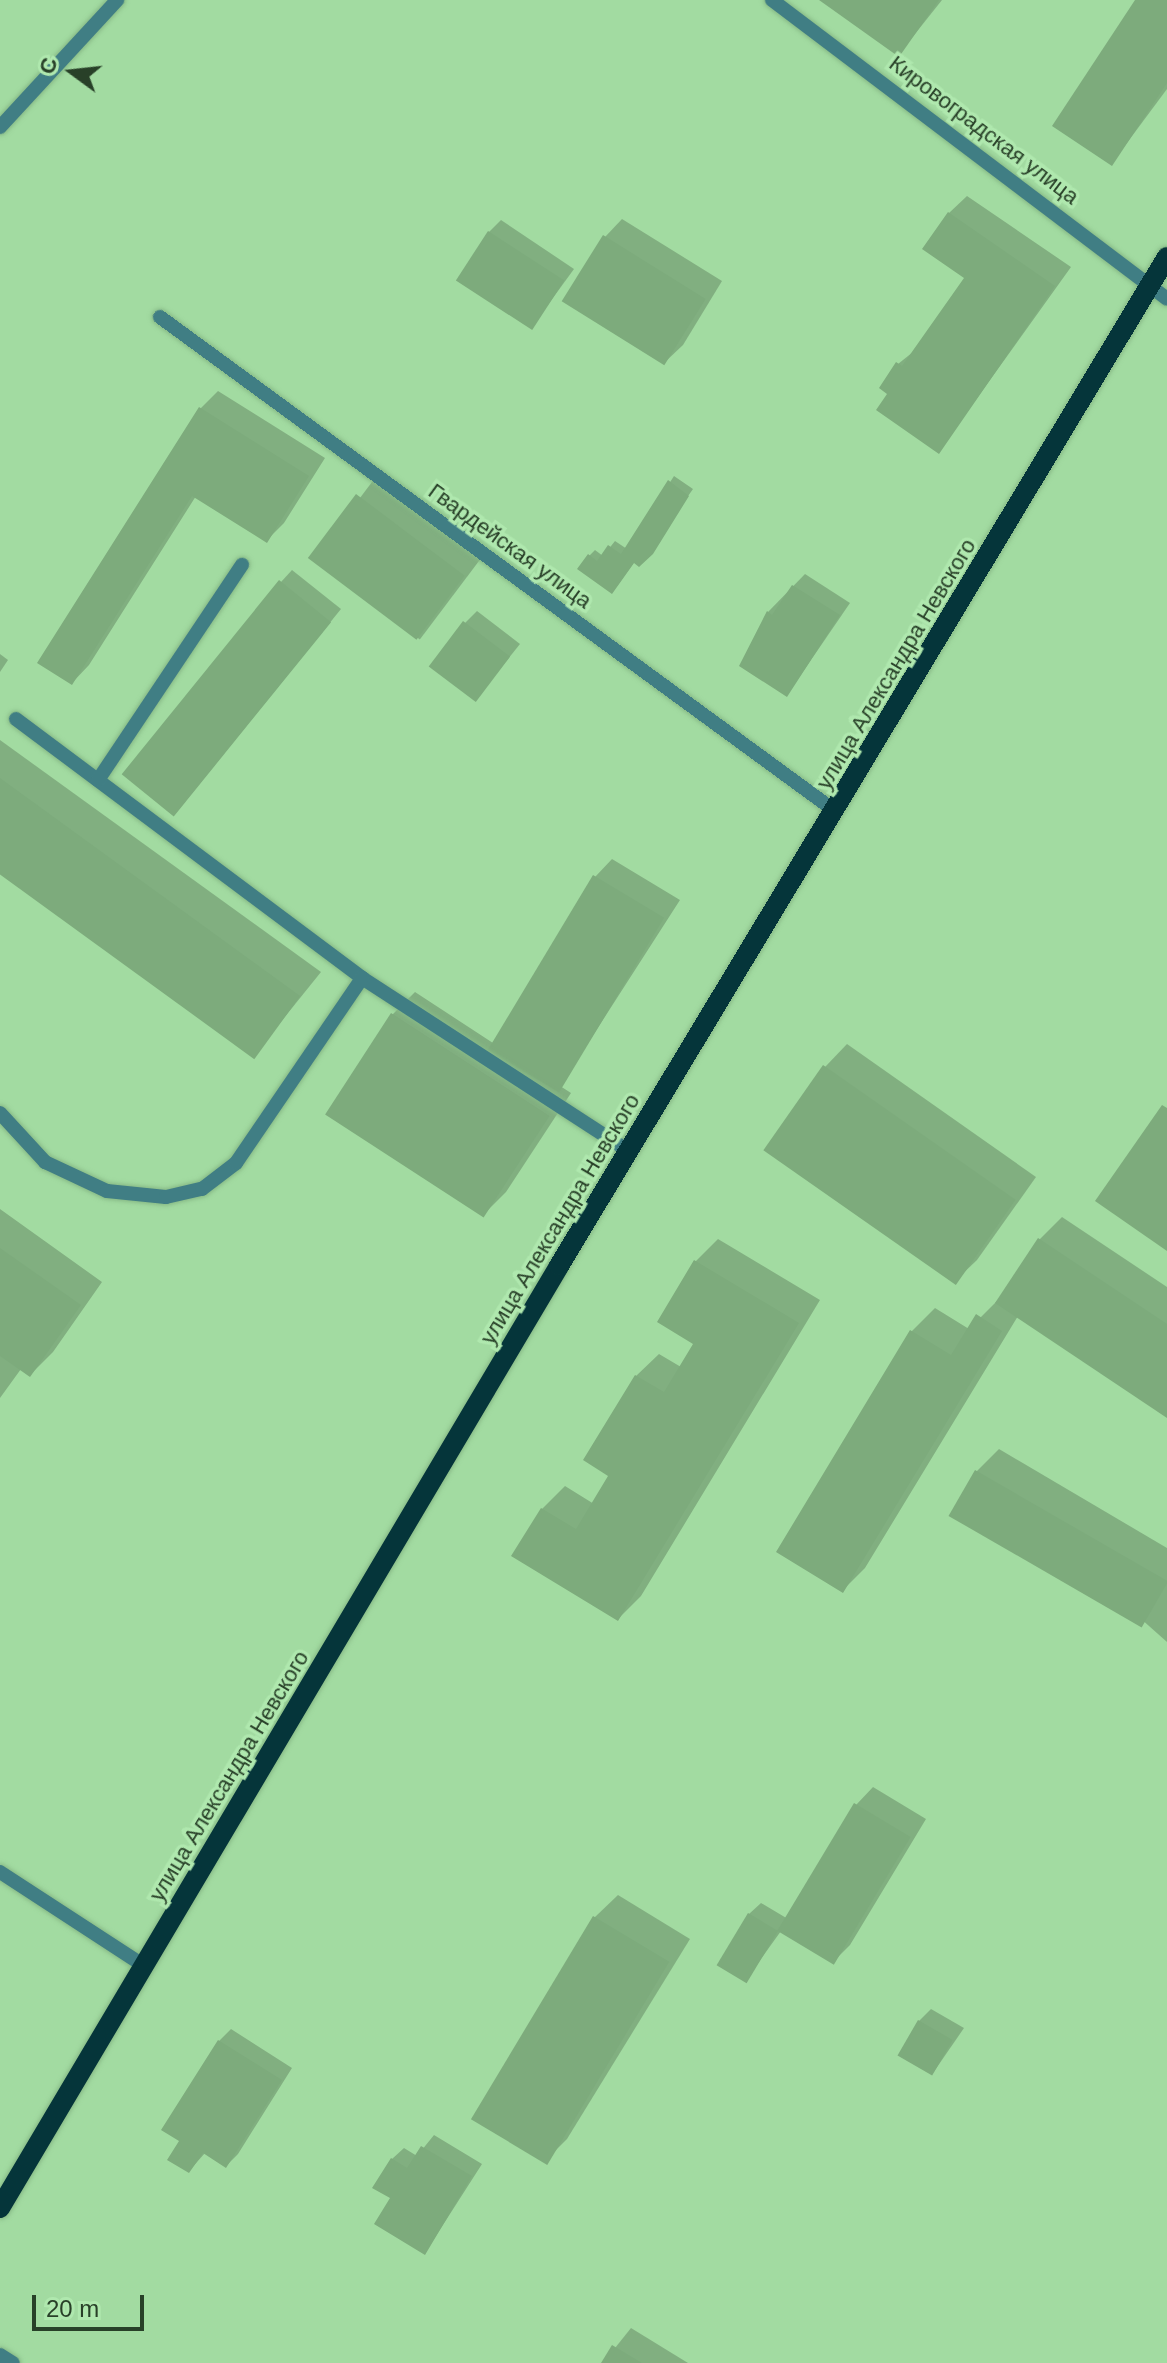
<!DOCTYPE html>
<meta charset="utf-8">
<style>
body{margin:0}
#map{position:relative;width:1167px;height:2363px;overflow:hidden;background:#a2dba1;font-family:Arial,sans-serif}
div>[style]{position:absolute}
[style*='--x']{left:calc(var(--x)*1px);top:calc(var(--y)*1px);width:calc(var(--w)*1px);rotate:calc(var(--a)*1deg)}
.shadow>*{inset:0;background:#0003;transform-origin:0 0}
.building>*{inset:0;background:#7dab7c;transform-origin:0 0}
.roads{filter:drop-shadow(0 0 2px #87b986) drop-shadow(0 0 2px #87b986)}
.minor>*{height:14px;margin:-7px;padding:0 7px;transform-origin:7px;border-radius:7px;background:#407e84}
.major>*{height:20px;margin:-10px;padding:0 10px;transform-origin:10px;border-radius:10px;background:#05353a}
span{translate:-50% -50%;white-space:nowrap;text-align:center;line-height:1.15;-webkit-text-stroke:7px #afe8ae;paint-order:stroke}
.street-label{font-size:22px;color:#284028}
.north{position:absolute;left:32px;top:32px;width:80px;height:80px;-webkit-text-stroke:6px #afe8ae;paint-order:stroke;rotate:285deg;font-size:22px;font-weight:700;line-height:32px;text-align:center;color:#284028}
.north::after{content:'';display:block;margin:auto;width:28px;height:36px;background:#284028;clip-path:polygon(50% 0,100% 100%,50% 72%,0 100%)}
.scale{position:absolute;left:32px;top:2295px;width:112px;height:36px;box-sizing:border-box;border:4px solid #284028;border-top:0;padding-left:10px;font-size:24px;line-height:28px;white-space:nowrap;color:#284028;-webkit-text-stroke:6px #afe8ae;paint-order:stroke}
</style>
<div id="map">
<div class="shadow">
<div style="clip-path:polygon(822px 0,942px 0,899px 54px)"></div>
<div style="clip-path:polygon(1137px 0,1167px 0,1167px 89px,1112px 163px)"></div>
<div style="clip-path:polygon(967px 196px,1071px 267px,939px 451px,889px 393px,898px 364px,918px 348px,966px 277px,949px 213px)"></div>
<div style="clip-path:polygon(622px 219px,722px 281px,683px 345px,665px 362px,605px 237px)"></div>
<div style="clip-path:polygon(501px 220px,574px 269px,531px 328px,489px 232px)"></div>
<div style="clip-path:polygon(218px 391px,325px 458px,284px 523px,266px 541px,196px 496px,89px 665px,72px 683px,40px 662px,201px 408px)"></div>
<div style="clip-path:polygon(674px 476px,693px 489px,644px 559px,635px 561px,617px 586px,589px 556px,595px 550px,603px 556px,615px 541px,627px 549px)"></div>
<div style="left:375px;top:478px;width:133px;height:102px;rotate:37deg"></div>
<div style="clip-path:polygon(292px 570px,341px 609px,175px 814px,281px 582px)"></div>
<div style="clip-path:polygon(805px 574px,850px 603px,787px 695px,768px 612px)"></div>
<div style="clip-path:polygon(477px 611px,520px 644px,476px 699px,465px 623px)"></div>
<div style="clip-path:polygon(0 654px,8px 660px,0 672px)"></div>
<div style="clip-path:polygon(0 740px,321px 972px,263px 1044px,0 853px)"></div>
<div style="clip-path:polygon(612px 859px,680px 900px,572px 1068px,557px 1084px,571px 1093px,506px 1192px,483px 1215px,392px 1015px,415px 992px,493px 1043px,595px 877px)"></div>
<div style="clip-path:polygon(847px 1044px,1036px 1177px,977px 1260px,954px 1282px,825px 1067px)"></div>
<div style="clip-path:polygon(0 1209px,102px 1282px,53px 1352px,30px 1375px,21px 1369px,0 1398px)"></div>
<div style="clip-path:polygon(1062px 1217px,1167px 1287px,1167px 1416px,1018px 1316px,865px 1568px,843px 1590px,778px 1551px,912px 1331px,935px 1308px,969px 1329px,1003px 1295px,1040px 1239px)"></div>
<div style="clip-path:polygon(718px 1239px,820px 1300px,641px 1596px,618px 1619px,542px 1509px,565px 1486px,594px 1504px,611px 1475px,636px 1376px,659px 1354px,681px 1367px,695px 1344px,696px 1261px)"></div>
<div style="clip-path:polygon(999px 1449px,1167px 1548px,1167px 1642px,976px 1472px)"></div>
<div style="clip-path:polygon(873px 1787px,926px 1819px,850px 1945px,833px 1962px,781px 1931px,746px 1980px,749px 1914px,761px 1903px,788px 1919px,856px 1805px)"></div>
<div style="clip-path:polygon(618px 1895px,690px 1939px,567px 2139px,545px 2161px,595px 1917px)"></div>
<div style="clip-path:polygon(931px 2009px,964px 2028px,933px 2073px,919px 2021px)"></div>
<div style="clip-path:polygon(231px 2029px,292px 2068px,238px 2154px,226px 2166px,205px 2153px,189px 2171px,182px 2140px,219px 2041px)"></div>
<div style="clip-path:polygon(434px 2135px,482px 2164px,425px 2253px,392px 2198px,392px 2159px,404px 2148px,417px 2156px)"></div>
<div style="clip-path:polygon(631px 2328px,688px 2363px,603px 2363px)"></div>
</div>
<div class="building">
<div style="clip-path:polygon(819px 0,939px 0,899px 57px)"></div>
<div style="clip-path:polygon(1135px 0,1167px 0,1167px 83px,1112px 166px,1052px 126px)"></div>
<div style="clip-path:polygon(948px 212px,1055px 286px,939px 454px,876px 410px,887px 394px,879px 388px,896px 362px,902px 366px,964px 278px,922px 249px)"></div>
<div style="left:488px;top:231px;width:91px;height:59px;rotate:33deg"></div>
<div style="left:603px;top:235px;width:121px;height:78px;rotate:32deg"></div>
<div style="clip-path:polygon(199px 407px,309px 476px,267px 543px,192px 496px,72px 685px,37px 663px)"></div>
<div style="clip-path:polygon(668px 480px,689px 496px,653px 554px,639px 567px,634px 563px,612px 594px,577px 569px,588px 554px,597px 561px,608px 545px,621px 554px)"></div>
<div style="left:356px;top:494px;width:136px;height:80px;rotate:37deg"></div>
<div style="left:279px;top:580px;width:67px;height:250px;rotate:39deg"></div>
<div style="clip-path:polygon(792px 585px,840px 615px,787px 697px,739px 666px,767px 611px,772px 615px)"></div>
<div style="left:463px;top:621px;width:59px;height:57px;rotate:37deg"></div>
<div style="left:0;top:778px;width:371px;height:78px;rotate:36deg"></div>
<div style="left:593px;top:875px;width:83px;height:204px;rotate:31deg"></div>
<div style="left:391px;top:1013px;width:189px;height:121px;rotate:33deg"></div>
<div style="left:823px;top:1065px;width:235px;height:104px;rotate:35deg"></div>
<div style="clip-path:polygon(1162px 1105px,1167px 1108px,1167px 1251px,1095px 1201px)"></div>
<div style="clip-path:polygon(1038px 1238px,1167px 1324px,1167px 1418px,995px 1303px)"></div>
<div style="clip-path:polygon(0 1248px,81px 1305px,30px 1377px,0 1356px)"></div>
<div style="clip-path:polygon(694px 1260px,799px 1323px,618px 1621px,511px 1556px,541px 1508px,576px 1529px,608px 1476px,583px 1460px,635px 1375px,664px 1392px,693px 1344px,657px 1322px)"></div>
<div style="clip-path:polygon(976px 1314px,1002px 1331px,843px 1593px,776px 1552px,910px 1330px,951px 1355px)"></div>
<div style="left:975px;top:1470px;width:223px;height:53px;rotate:30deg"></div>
<div style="left:854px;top:1803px;width:66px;height:149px;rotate:31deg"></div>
<div style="left:748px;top:1913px;width:35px;height:61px;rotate:31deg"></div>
<div style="left:593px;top:1916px;width:89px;height:237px;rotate:31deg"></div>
<div style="left:918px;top:2020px;width:40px;height:41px;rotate:30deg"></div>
<div style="clip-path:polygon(218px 2040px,282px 2080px,226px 2168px,203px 2153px,189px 2173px,167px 2160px,179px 2141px,161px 2130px)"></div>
<div style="clip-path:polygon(421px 2146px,472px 2176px,425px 2255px,374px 2224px,390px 2198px,372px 2188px,391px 2158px,407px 2168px)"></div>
<div style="clip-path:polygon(612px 2345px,642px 2363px,601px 2363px)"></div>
</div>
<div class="roads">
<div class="minor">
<div style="--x:772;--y:0;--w:495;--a:37.1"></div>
<div style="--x:0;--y:127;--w:173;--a:-47.3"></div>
<div style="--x:160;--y:317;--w:836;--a:36.2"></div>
<div style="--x:16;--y:719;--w:432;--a:36.8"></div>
<div style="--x:362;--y:978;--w:317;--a:33"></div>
<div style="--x:98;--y:780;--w:259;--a:-56.2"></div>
<div style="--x:0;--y:1113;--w:67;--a:47.4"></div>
<div style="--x:45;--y:1162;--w:68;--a:25.1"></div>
<div style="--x:107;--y:1191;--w:59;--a:5.8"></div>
<div style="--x:166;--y:1197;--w:37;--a:-13"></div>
<div style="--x:202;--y:1189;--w:43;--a:-37.4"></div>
<div style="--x:236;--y:1163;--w:224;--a:-55.7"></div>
<div style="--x:0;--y:1872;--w:172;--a:33.1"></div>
<div style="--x:0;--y:2355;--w:15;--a:32"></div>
</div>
<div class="major">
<div style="--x:0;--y:2208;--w:1095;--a:-59.31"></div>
<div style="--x:559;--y:1266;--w:1178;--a:-58.93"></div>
</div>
</div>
<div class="street-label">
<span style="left:984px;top:130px;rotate:37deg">Кировоградская улица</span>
<span style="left:510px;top:546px;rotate:36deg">Гвардейская улица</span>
<span style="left:896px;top:664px;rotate:-59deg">улица Александра Невского</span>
<span style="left:560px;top:1219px;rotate:-59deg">улица Александра Невского</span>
<span style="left:229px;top:1776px;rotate:-59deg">улица Александра Невского</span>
</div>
<div class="north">С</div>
<div class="scale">20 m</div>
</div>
